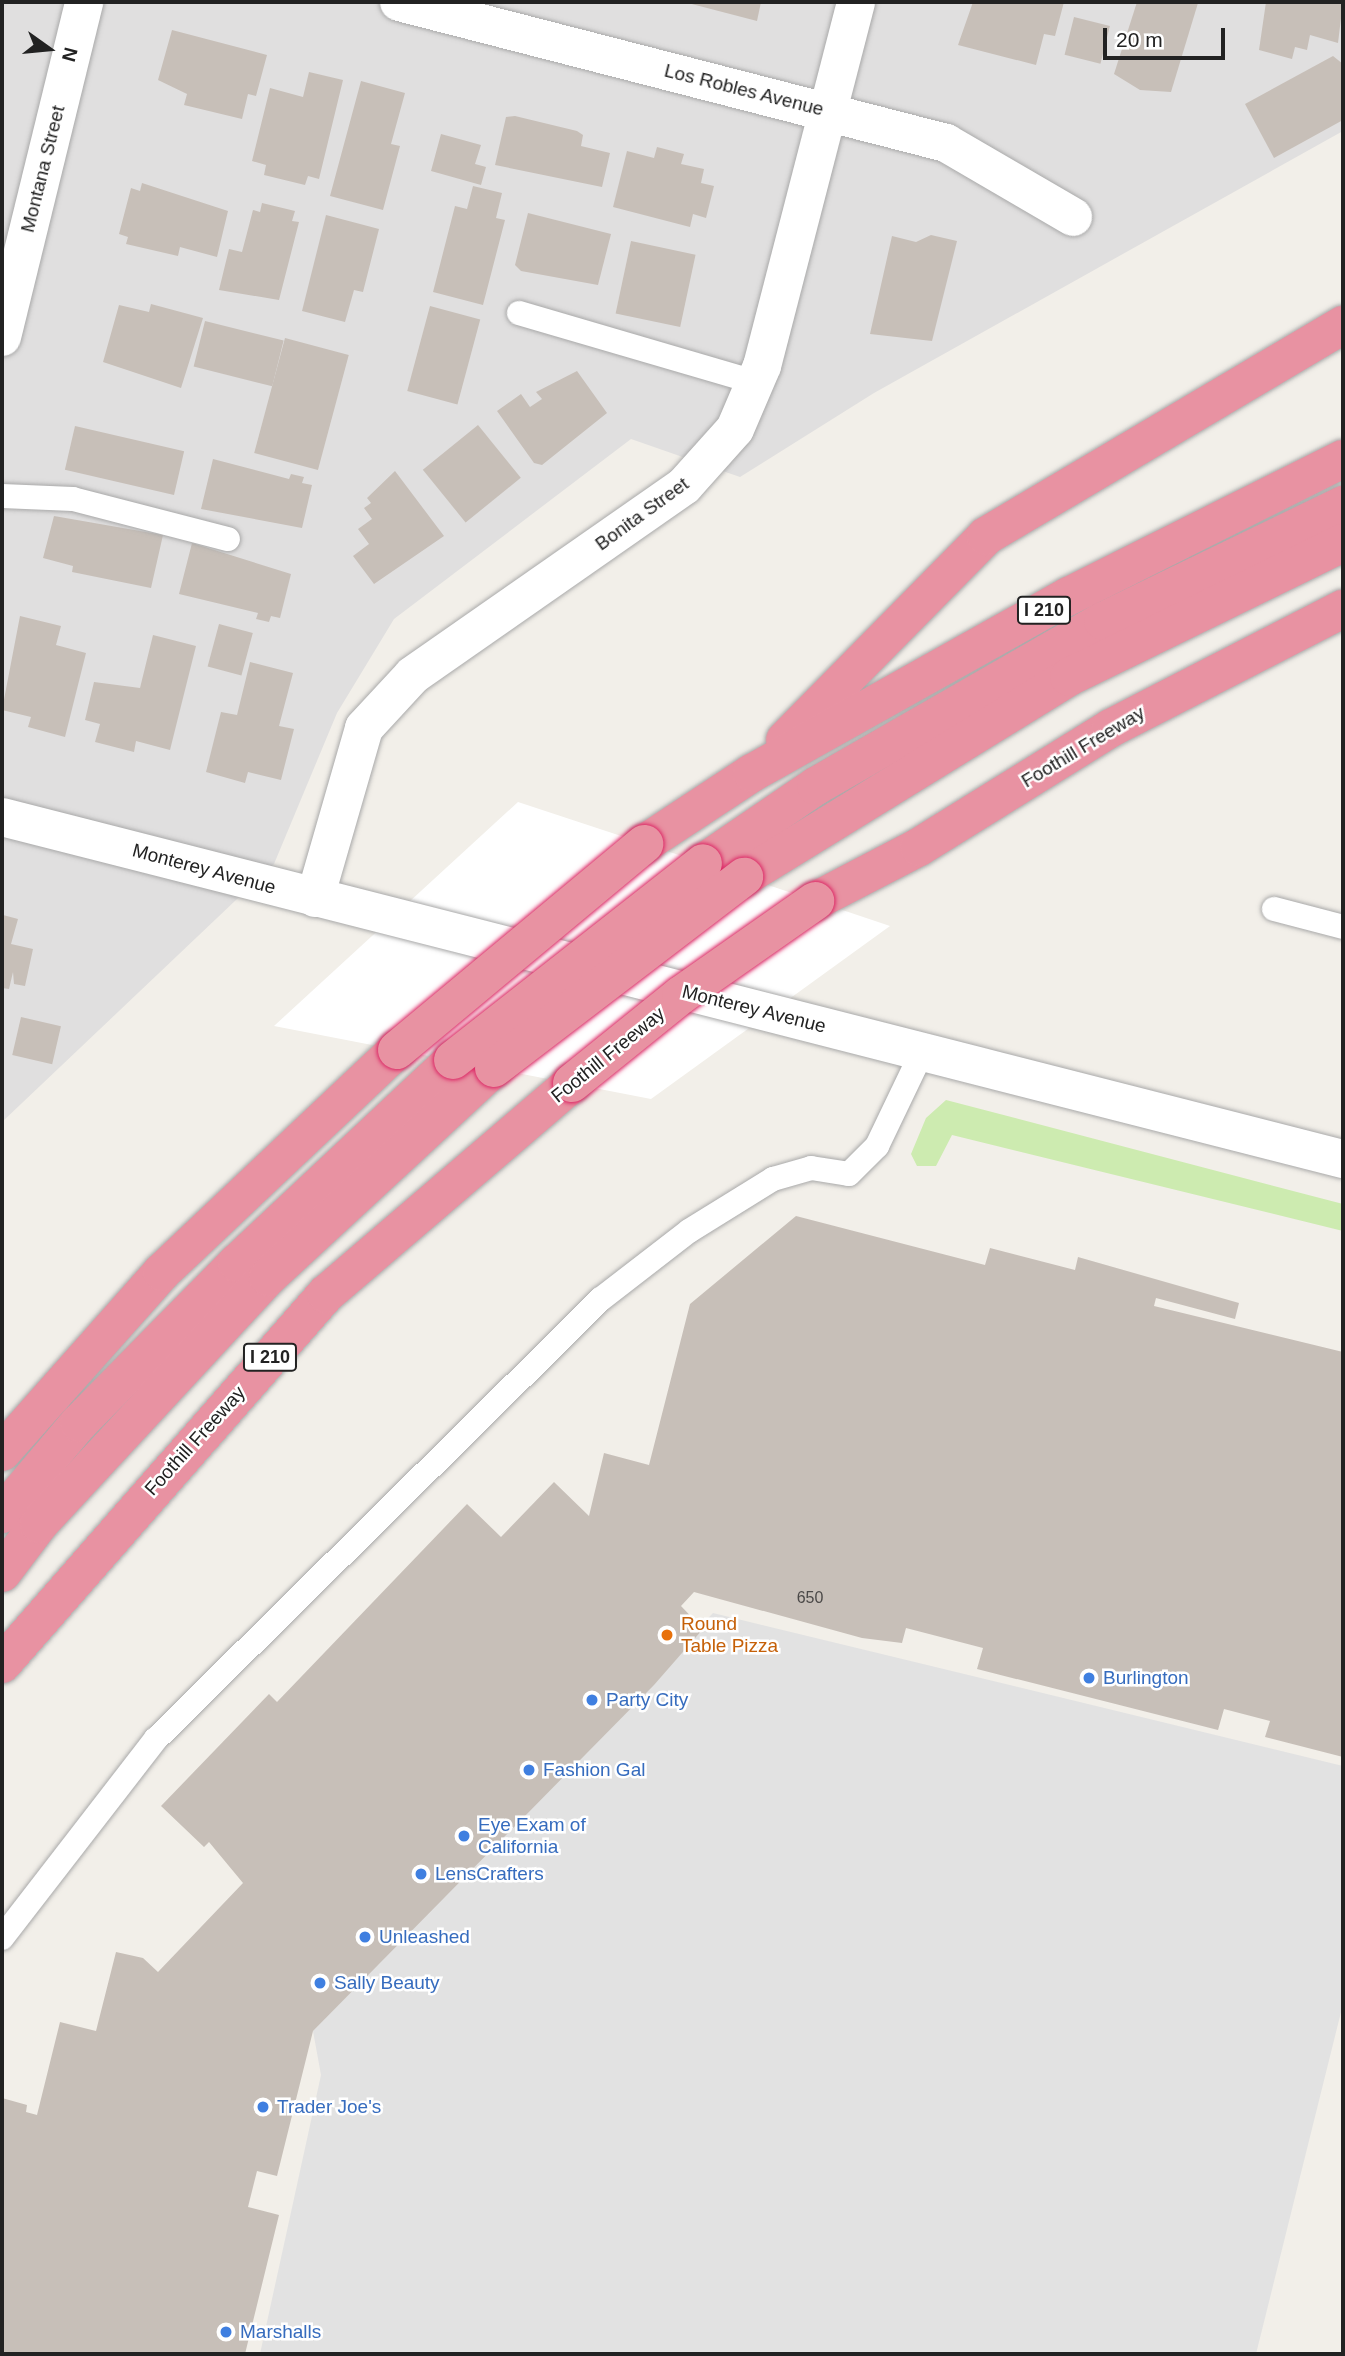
<!DOCTYPE html>
<style>
body{margin:0}
#map{position:relative;width:1345px;height:2356px;overflow:hidden;background:#f2efe9;font-family:Arial,sans-serif}
div>[style]{position:absolute}
[style*='--x']{left:calc(var(--x)*1px);top:calc(var(--y)*1px);width:calc(var(--w)*1px);rotate:calc(var(--a)*1deg)}
.residential>*{inset:0;background:#e0dfdf}
.grass>*{inset:0;background:#cdebb0}
.parking>*{inset:0;background:#e2e2e2}
.pier>*{inset:0;background:#fff}
.building>*{inset:0;background:#c7bfb8;transform-origin:0 0}
.roads{filter:drop-shadow(0 0 2px #a9a9a9) drop-shadow(0 0 2px #a9a9a9)}
.service>*{height:24px;margin:-12px;padding:0 12px;transform-origin:12px;border-radius:12px;background:#fff}
.minor>*{height:38px;margin:-19px;padding:0 19px;transform-origin:19px;border-radius:19px;background:#fff}
.motorway>*{height:38px;margin:-19px;padding:0 19px;transform-origin:19px;border-radius:19px;background:#e892a2}
.bridges{filter:drop-shadow(0 0 2px #dc2a67) drop-shadow(0 0 2px #dc2a67)}
.motorway-bridge>*{height:38px;margin:-19px;padding:0 19px;transform-origin:19px;border-radius:19px;background:#e892a2}
.dots>*{width:19px;height:19px;translate:-50% -50%;box-sizing:border-box;border:4px solid #fff;border-radius:50%}
span{translate:-50% -50%;white-space:nowrap;text-align:center;line-height:1.15;-webkit-text-stroke:5px #fff;paint-order:stroke}
.number-label{font-size:16px;color:#4b4948}
.number-label span{-webkit-text-stroke-width:0}
.shield-label span{padding:2px 5px;background:#fff;border:2px solid;border-radius:5px;-webkit-text-stroke-width:0}
.shield-label{font-size:18px;color:#222;font-weight:700}
.street-label{font-size:19px;color:#222}
.food-label{font-size:19px;color:#c56008}
.left{translate:0 -50%;text-align:left}
.shop-label{font-size:19px;color:#366cbe}
.frame{position:absolute;inset:0;border:4px solid #222;pointer-events:none}
.north{position:absolute;left:14px;top:14px;width:70px;height:70px;-webkit-text-stroke:5px #fff;paint-order:stroke;rotate:105deg;font-size:19px;font-weight:700;line-height:28px;text-align:center;color:#222}
.north::after{content:'';display:block;margin:auto;width:24px;height:32px;background:#222;clip-path:polygon(50% 0,100% 100%,50% 72%,0 100%)}
.scale{position:absolute;left:1103px;top:28px;width:122px;height:32px;box-sizing:border-box;border:4px solid #222;border-top:0;padding-left:9px;font-size:21px;line-height:24px;white-space:nowrap;color:#222;-webkit-text-stroke:5px #fff;paint-order:stroke}
</style>
<div id="map">
<div class="residential">
<div style="clip-path:polygon(2px 2px,1343px 2px,1343px 131px,874px 393px,740px 477px,631px 439px,394px 619px,337px 713px,274px 864px,2px 1122px)"></div>
</div>
<div class="grass">
<div style="clip-path:polygon(946px 1100px,1343px 1204px,1343px 1231px,952px 1135px,936px 1166px,917px 1166px,911px 1154px,926px 1118px)"></div>
</div>
<div class="parking">
<div style="clip-path:polygon(713px 1613px,1343px 1766px,1343px 2004px,1256px 2354px,260px 2354px,321px 2075px,313px 2031px)"></div>
</div>
<div class="pier">
<div style="clip-path:polygon(518px 802px,703px 863px,890px 926px,651px 1099px,274px 1026px)"></div>
</div>
<div class="building">
<div style="clip-path:polygon(684px 2px,761px 2px,757px 21px)"></div>
<div style="clip-path:polygon(973px 2px,1064px 2px,1055px 36px,1044px 34px,1036px 65px,958px 45px)"></div>
<div style="clip-path:polygon(1137px 2px,1198px 3px,1171px 92px,1140px 90px,1114px 74px)"></div>
<div style="clip-path:polygon(1266px 2px,1343px 2px,1338px 43px,1310px 35px,1307px 50px,1295px 47px,1292px 59px,1259px 50px)"></div>
<div style="left:1074px;top:17px;width:37px;height:39px;rotate:14deg"></div>
<div style="clip-path:polygon(172px 30px,267px 55px,256px 96px,248px 94px,242px 119px,184px 105px,187px 94px,158px 80px)"></div>
<div style="clip-path:polygon(1333px 56px,1343px 64px,1343px 120px,1274px 158px,1245px 104px)"></div>
<div style="clip-path:polygon(309px 72px,343px 80px,319px 179px,308px 176px,305px 185px,264px 175px,266px 165px,252px 161px,270px 88px,303px 97px)"></div>
<div style="clip-path:polygon(361px 81px,405px 93px,391px 144px,400px 146px,383px 210px,330px 196px)"></div>
<div style="clip-path:polygon(515px 116px,577px 131px,583px 135px,581px 146px,610px 153px,602px 187px,495px 165px,506px 117px)"></div>
<div style="clip-path:polygon(441px 134px,481px 145px,475px 164px,486px 167px,481px 185px,431px 171px)"></div>
<div style="clip-path:polygon(657px 147px,684px 154px,681px 164px,704px 169px,701px 183px,714px 186px,706px 218px,693px 214px,690px 227px,613px 207px,627px 151px,654px 158px)"></div>
<div style="clip-path:polygon(142px 183px,228px 211px,217px 257px,180px 247px,178px 256px,126px 244px,128px 237px,119px 234px,131px 188px,140px 191px)"></div>
<div style="clip-path:polygon(473px 186px,502px 193px,496px 218px,505px 220px,483px 305px,433px 292px,455px 206px,467px 209px)"></div>
<div style="clip-path:polygon(262px 203px,295px 211px,292px 221px,299px 222px,279px 300px,219px 290px,229px 249px,242px 252px,253px 210px,260px 212px)"></div>
<div style="clip-path:polygon(528px 213px,611px 234px,598px 285px,521px 271px,515px 265px)"></div>
<div style="clip-path:polygon(326px 215px,379px 229px,363px 292px,354px 290px,345px 322px,302px 311px)"></div>
<div style="clip-path:polygon(931px 235px,957px 241px,932px 341px,870px 334px,892px 236px,916px 242px)"></div>
<div style="left:631px;top:241px;width:66px;height:74px;rotate:12deg"></div>
<div style="clip-path:polygon(151px 304px,203px 318px,181px 388px,103px 362px,119px 305px,149px 312px)"></div>
<div style="left:430px;top:306px;width:52px;height:88px;rotate:15deg"></div>
<div style="left:205px;top:321px;width:81px;height:47px;rotate:14deg"></div>
<div style="left:285px;top:338px;width:66px;height:119px;rotate:15deg"></div>
<div style="clip-path:polygon(577px 371px,607px 413px,542px 465px,534px 463px,497px 411px,521px 394px,530px 407px,542px 399px,536px 392px)"></div>
<div style="left:478px;top:425px;width:68px;height:71px;rotate:51deg"></div>
<div style="left:75px;top:426px;width:112px;height:45px;rotate:13deg"></div>
<div style="clip-path:polygon(213px 459px,289px 479px,291px 474px,304px 477px,302px 483px,312px 485px,302px 528px,201px 509px)"></div>
<div style="clip-path:polygon(395px 471px,444px 536px,374px 584px,353px 556px,369px 544px,358px 529px,372px 519px,364px 508px,371px 503px,367px 498px)"></div>
<div style="clip-path:polygon(54px 516px,163px 535px,151px 588px,72px 572px,73px 566px,43px 558px)"></div>
<div style="clip-path:polygon(192px 543px,291px 574px,280px 618px,271px 616px,269px 622px,256px 619px,258px 613px,179px 594px)"></div>
<div style="clip-path:polygon(20px 616px,61px 626px,56px 645px,86px 653px,65px 737px,28px 727px,31px 717px,2px 710px)"></div>
<div style="left:219px;top:624px;width:35px;height:44px;rotate:15deg"></div>
<div style="clip-path:polygon(153px 635px,196px 646px,170px 750px,136px 741px,134px 752px,95px 742px,100px 724px,85px 720px,94px 682px,140px 688px)"></div>
<div style="clip-path:polygon(250px 662px,293px 673px,279px 726px,294px 729px,281px 780px,248px 772px,245px 783px,206px 772px,221px 712px,237px 715px)"></div>
<div style="clip-path:polygon(2px 908px,3px 915px,18px 919px,11px 944px,33px 949px,25px 986px,14px 984px,13px 972px,9px 989px,2px 988px)"></div>
<div style="left:21px;top:1017px;width:41px;height:39px;rotate:13deg"></div>
<div style="clip-path:polygon(796px 1216px,985px 1265px,990px 1248px,1075px 1270px,1078px 1257px,1239px 1303px,1235px 1319px,1156px 1298px,1154px 1306px,1343px 1352px,1343px 1757px,1265px 1737px,1270px 1721px,1224px 1709px,1218px 1730px,977px 1669px,983px 1648px,906px 1628px,902px 1643px,862px 1638px,694px 1592px,681px 1606px,703px 1629px,654px 1685px,313px 2031px,277px 2176px,257px 2171px,248px 2207px,279px 2215px,245px 2354px,2px 2354px,2px 2098px,27px 2105px,26px 2112px,37px 2115px,60px 2022px,96px 2031px,116px 1952px,143px 1958px,158px 1972px,243px 1883px,209px 1842px,204px 1847px,161px 1806px,269px 1694px,277px 1702px,467px 1504px,501px 1537px,554px 1482px,589px 1516px,604px 1453px,649px 1465px,690px 1304px)"></div>
</div>
<div class="roads">
<div class="service">
<div style="--x:519;--y:313;--w:246;--a:16.3"></div>
<div style="--x:2;--y:496;--w:71;--a:2.4"></div>
<div style="--x:73;--y:499;--w:160;--a:14.5"></div>
<div style="--x:1274;--y:909;--w:71;--a:14.6"></div>
<div style="--x:2;--y:1938;--w:252;--a:-52.3"></div>
<div style="--x:156;--y:1739;--w:626;--a:-44.68"></div>
<div style="--x:601;--y:1299;--w:111;--a:-37.7"></div>
<div style="--x:689;--y:1231;--w:99;--a:-31.8"></div>
<div style="--x:773;--y:1179;--w:40;--a:-16"></div>
<div style="--x:811;--y:1168;--w:38;--a:9"></div>
<div style="--x:849;--y:1174;--w:40;--a:-45"></div>
<div style="--x:877;--y:1146;--w:104;--a:-64.4"></div>
</div>
<div class="minor">
<div style="--x:399;--y:2;--w:565;--a:14.45"></div>
<div style="--x:946;--y:143;--w:147;--a:30.2"></div>
<div style="--x:2;--y:337;--w:345;--a:-76.2"></div>
<div style="--x:2;--y:817;--w:1384;--a:14.31"></div>
<div style="--x:315;--y:898;--w:177;--a:-73.9"></div>
<div style="--x:364;--y:728;--w:72;--a:-47.2"></div>
<div style="--x:413;--y:675;--w:330;--a:-34.9"></div>
<div style="--x:684;--y:486;--w:76;--a:-48.2"></div>
<div style="--x:735;--y:429;--w:69;--a:-66.8"></div>
<div style="--x:762;--y:366;--w:376;--a:-75.5"></div>
</div>
<div class="motorway">
<div style="--x:785;--y:740;--w:286;--a:-45.4"></div>
<div style="--x:986;--y:536;--w:415;--a:-30.6"></div>
<div style="--x:644;--y:844;--w:129;--a:-33.3"></div>
<div style="--x:752;--y:773;--w:363;--a:-29.2"></div>
<div style="--x:1069;--y:596;--w:306;--a:-26.6"></div>
<div style="--x:703;--y:863;--w:137;--a:-34.3"></div>
<div style="--x:816;--y:786;--w:331;--a:-29.9"></div>
<div style="--x:1103;--y:621;--w:267;--a:-25.8"></div>
<div style="--x:744;--y:877;--w:382;--a:-31.6"></div>
<div style="--x:1069;--y:677;--w:305;--a:-26.1"></div>
<div style="--x:815;--y:901;--w:117;--a:-27.4"></div>
<div style="--x:919;--y:847;--w:226;--a:-31.8"></div>
<div style="--x:1111;--y:728;--w:261;--a:-27.2"></div>
<div style="--x:2;--y:1452;--w:241;--a:-48.4"></div>
<div style="--x:162;--y:1272;--w:323;--a:-43.4"></div>
<div style="--x:2;--y:1514;--w:119;--a:-49.8"></div>
<div style="--x:79;--y:1423;--w:225;--a:-45.4"></div>
<div style="--x:237;--y:1263;--w:296;--a:-43.2"></div>
<div style="--x:2;--y:1573;--w:61;--a:-52.9"></div>
<div style="--x:39;--y:1524;--w:337;--a:-47.2"></div>
<div style="--x:268;--y:1277;--w:308;--a:-42.8"></div>
<div style="--x:2;--y:1664;--w:492;--a:-48.8"></div>
<div style="--x:326;--y:1294;--w:324;--a:-40.6"></div>
</div>
</div>
<div class="bridges">
<div class="motorway-bridge">
<div style="--x:397;--y:1050;--w:322;--a:-39.8"></div>
<div style="--x:453;--y:1060;--w:318;--a:-38.2"></div>
<div style="--x:494;--y:1068;--w:315;--a:-37.4"></div>
<div style="--x:572;--y:1083;--w:140;--a:-38.9"></div>
<div style="--x:681;--y:995;--w:164;--a:-35"></div>
</div>
</div>
<div class="dots">
<div style="left:667px;top:1635px;background:#e8710a"></div>
<div style="left:1089px;top:1678px;background:#3f7fe0"></div>
<div style="left:592px;top:1700px;background:#3f7fe0"></div>
<div style="left:529px;top:1770px;background:#3f7fe0"></div>
<div style="left:464px;top:1836px;background:#3f7fe0"></div>
<div style="left:421px;top:1874px;background:#3f7fe0"></div>
<div style="left:365px;top:1937px;background:#3f7fe0"></div>
<div style="left:320px;top:1983px;background:#3f7fe0"></div>
<div style="left:263px;top:2107px;background:#3f7fe0"></div>
<div style="left:226px;top:2332px;background:#3f7fe0"></div>
</div>
<div class="number-label">
<span style="left:810px;top:1598px">650</span>
</div>
<div class="shield-label">
<span style="left:1044px;top:610px">I 210</span>
<span style="left:270px;top:1357px">I 210</span>
</div>
<div class="street-label">
<span style="left:744px;top:90px;rotate:14deg">Los Robles Avenue</span>
<span style="left:43px;top:169px;rotate:-76deg">Montana Street</span>
<span style="left:642px;top:514px;rotate:-36deg">Bonita Street</span>
<span style="left:1083px;top:747px;rotate:-31deg">Foothill Freeway</span>
<span style="left:204px;top:869px;rotate:15deg">Monterey Avenue</span>
<span style="left:754px;top:1009px;rotate:14deg">Monterey Avenue</span>
<span style="left:608px;top:1055px;rotate:-39deg">Foothill Freeway</span>
<span style="left:195px;top:1441px;rotate:-48deg">Foothill Freeway</span>
</div>
<div class="food-label">
<span class="left" style="left:681px;top:1635px">Round<br>Table Pizza</span>
</div>
<div class="shop-label">
<span class="left" style="left:1103px;top:1678px">Burlington</span>
<span class="left" style="left:606px;top:1700px">Party City</span>
<span class="left" style="left:543px;top:1770px">Fashion Gal</span>
<span class="left" style="left:478px;top:1836px">Eye Exam of<br>California</span>
<span class="left" style="left:435px;top:1874px">LensCrafters</span>
<span class="left" style="left:379px;top:1937px">Unleashed</span>
<span class="left" style="left:334px;top:1983px">Sally Beauty</span>
<span class="left" style="left:277px;top:2107px">Trader Joe's</span>
<span class="left" style="left:240px;top:2332px">Marshalls</span>
</div>
<div class="frame"></div>
<div class="north">N</div>
<div class="scale">20 m</div>
</div>
